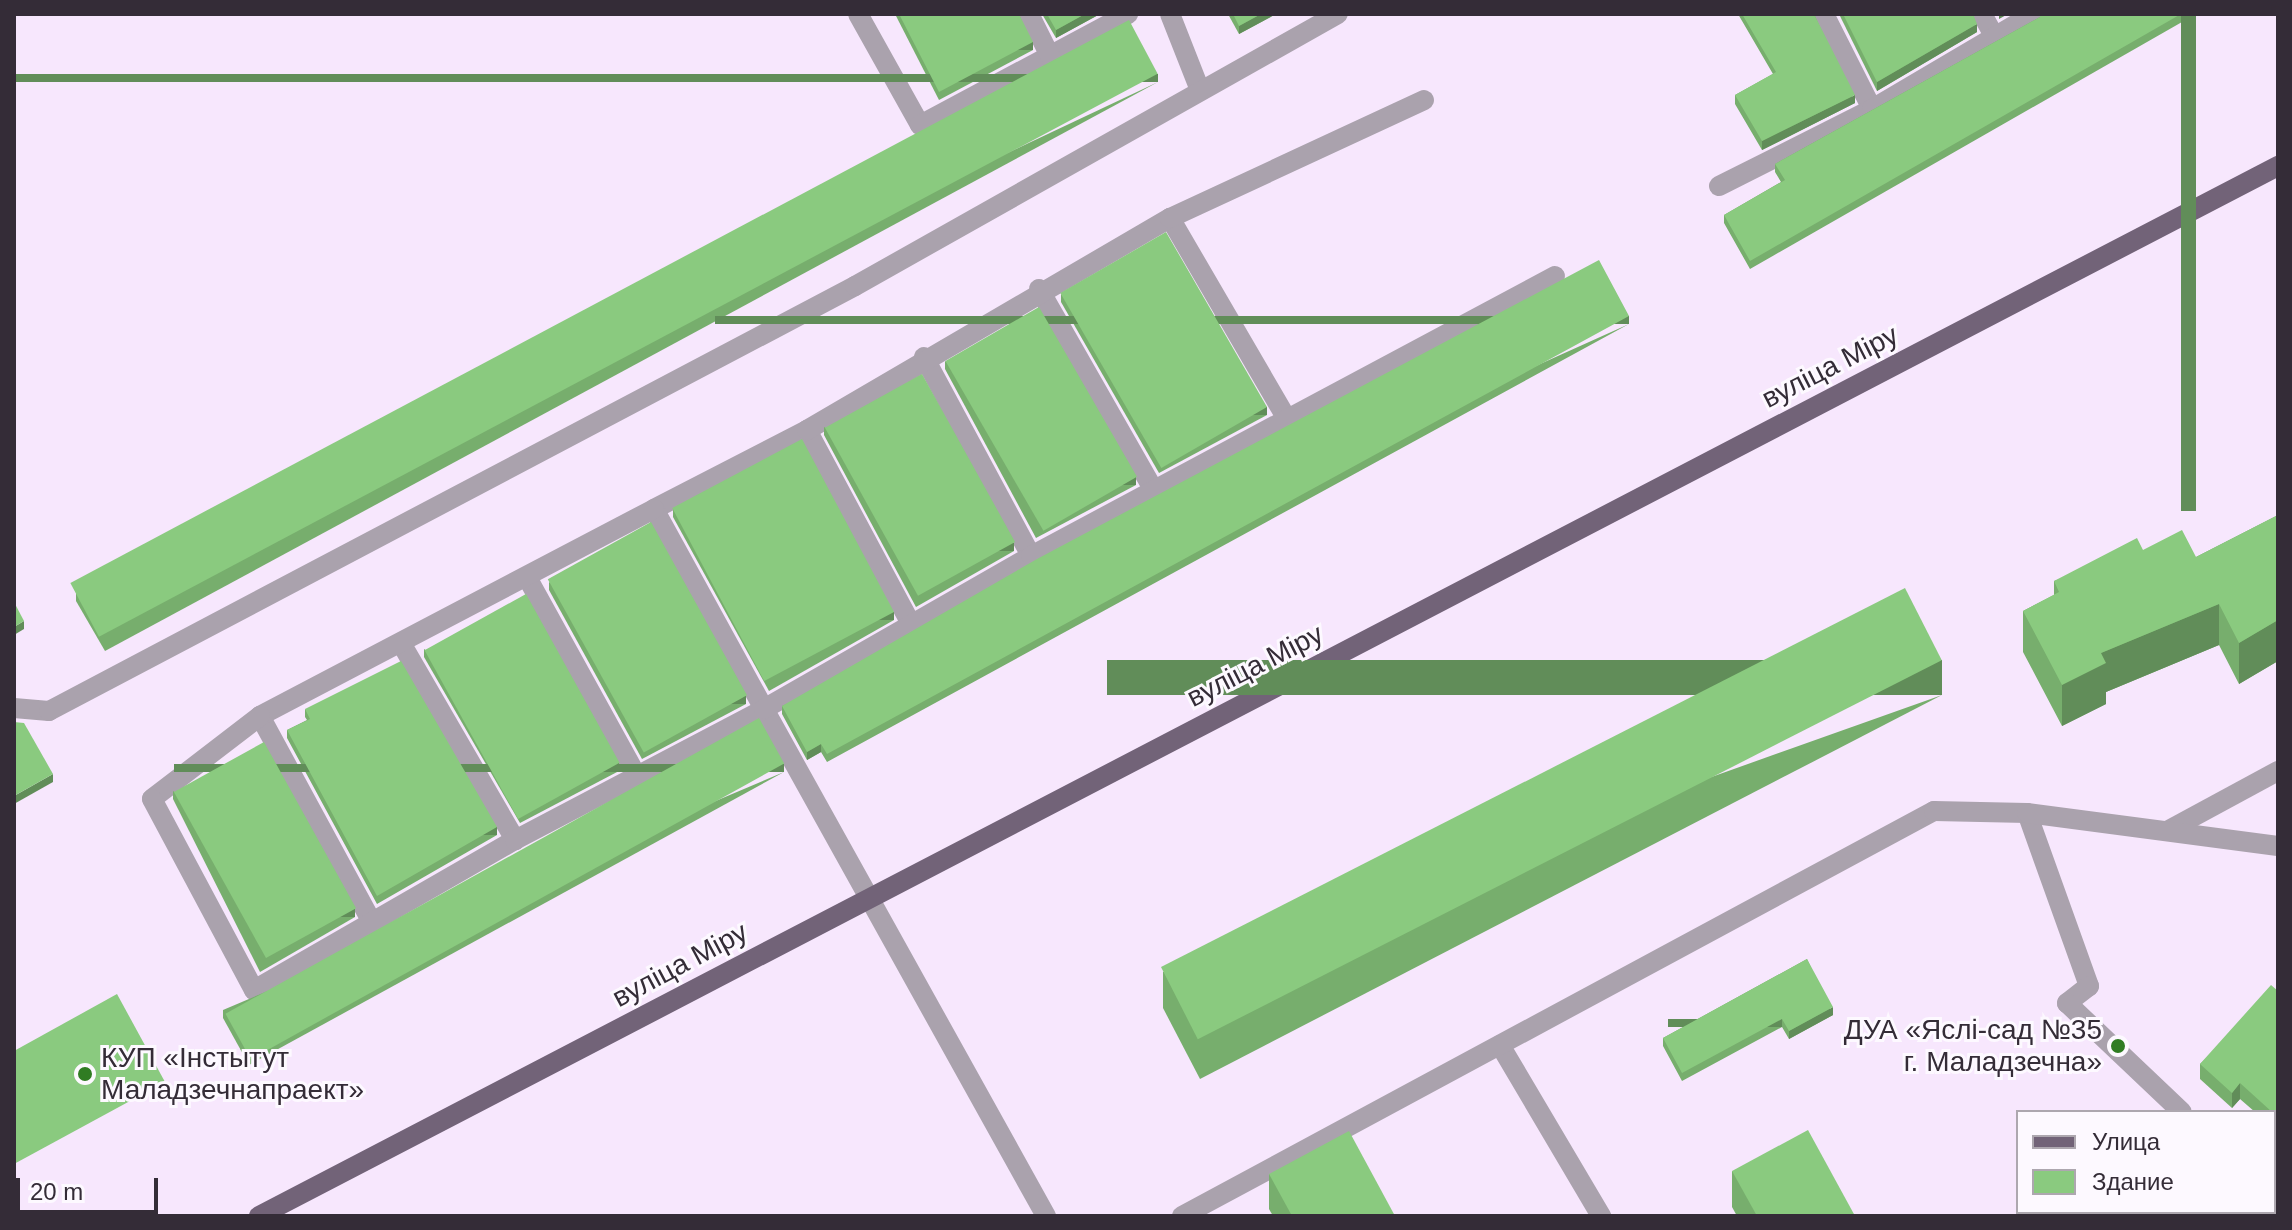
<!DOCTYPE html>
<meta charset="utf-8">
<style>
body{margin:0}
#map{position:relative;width:2292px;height:1230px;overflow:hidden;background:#f7e7fd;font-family:Helvetica,sans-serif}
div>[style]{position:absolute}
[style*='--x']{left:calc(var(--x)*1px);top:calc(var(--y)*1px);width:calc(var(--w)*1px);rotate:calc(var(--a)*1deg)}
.minor>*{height:20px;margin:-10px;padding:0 10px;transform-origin:10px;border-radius:10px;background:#aaa2ad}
.major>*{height:20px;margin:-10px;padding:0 10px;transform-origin:10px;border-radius:10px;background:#726378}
.wall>*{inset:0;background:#77ae6d}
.shaded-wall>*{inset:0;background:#618d59;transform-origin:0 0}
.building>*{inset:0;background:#8aca7f;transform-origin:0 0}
.dots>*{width:22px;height:22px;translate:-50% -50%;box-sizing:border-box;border:4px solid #fdf9ff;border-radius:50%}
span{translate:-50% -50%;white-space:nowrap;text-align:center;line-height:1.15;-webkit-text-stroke:6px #fdf9ff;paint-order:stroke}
.street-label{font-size:28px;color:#342c37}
.poi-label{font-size:28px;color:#342c37}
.right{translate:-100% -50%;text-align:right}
.left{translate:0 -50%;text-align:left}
.frame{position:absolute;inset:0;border:16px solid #342c37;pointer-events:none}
.legend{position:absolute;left:2016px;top:1110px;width:260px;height:104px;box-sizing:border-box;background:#fdf9ff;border:2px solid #ada7af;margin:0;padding:10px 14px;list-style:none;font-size:24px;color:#342c37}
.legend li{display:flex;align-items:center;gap:16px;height:40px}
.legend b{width:40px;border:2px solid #ada7af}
.scale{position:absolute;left:16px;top:1178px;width:142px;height:36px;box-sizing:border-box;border:4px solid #342c37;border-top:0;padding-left:10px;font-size:24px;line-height:28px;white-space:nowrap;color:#342c37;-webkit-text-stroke:6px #fdf9ff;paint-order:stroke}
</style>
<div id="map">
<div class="minor">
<div style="--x:858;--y:14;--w:127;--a:60.8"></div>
<div style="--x:920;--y:125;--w:236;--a:-28.1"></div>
<div style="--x:1029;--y:14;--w:47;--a:63.4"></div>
<div style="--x:1170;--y:14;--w:82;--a:68.5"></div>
<div style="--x:1824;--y:14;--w:106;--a:63.2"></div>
<div style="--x:1982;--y:14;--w:25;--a:61"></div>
<div style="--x:1719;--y:186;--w:171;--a:-26.7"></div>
<div style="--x:1872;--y:109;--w:187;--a:-30.5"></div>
<div style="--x:1170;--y:218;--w:230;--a:59.8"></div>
<div style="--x:1039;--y:289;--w:230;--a:60.3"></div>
<div style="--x:924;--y:357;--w:226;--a:61.7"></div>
<div style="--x:807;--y:430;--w:220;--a:61.8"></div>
<div style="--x:654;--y:509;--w:172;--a:-27.3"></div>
<div style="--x:807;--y:430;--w:420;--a:-30.3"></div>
<div style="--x:1170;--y:218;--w:280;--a:-24.9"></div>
<div style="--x:528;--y:579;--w:222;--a:61.1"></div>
<div style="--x:401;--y:643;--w:228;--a:59.9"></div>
<div style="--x:14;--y:708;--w:35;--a:5"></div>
<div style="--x:49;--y:711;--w:911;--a:-27.8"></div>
<div style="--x:855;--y:286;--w:554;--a:-29.39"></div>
<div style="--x:260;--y:716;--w:237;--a:61.5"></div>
<div style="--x:2027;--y:813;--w:184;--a:70.3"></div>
<div style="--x:2089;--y:986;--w:28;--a:142"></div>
<div style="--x:2067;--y:1003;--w:158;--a:43.5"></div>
<div style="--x:2167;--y:831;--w:126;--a:-28.4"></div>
<div style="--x:1500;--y:1045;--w:199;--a:59.4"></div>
<div style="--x:1046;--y:1216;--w:580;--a:-119.08"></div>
<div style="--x:764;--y:709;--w:228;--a:-118.8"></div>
<div style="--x:654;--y:509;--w:445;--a:152.3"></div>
<div style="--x:260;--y:716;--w:136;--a:142.5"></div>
<div style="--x:152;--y:799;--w:217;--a:61.9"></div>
<div style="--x:254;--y:990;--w:301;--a:-29.9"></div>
<div style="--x:515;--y:840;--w:281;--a:-27.7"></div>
<div style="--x:764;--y:709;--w:308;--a:-29.8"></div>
<div style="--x:1031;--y:556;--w:594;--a:-28.12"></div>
<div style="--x:1182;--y:1216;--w:854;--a:-28.31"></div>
<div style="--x:1934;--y:811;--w:93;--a:1.2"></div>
<div style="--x:2027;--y:813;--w:253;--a:7.5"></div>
</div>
<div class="major">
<div style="--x:259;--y:1216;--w:2276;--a:-27.48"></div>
</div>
<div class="wall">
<div style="clip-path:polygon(895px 14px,1019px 14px,1033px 50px,939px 100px)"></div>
<div style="clip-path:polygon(1042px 14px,1100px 14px,1056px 38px)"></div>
<div style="clip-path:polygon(1228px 14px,1276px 14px,1239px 34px)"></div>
<div style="clip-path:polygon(1738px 14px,1814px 14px,1855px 103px,1762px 150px,1735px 104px,1735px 95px,1773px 74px)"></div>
<div style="clip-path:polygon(1839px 14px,1973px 14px,1977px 32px,1877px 91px)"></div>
<div style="clip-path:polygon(2196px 14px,1750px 269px,1724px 223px,1724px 215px,1781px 182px,1775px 172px,1775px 164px,2040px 17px)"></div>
<div style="clip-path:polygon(1158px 82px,105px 651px,76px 601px,76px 593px)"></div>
<div style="clip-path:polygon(1061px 294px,1267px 415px,1159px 473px,1061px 302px)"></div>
<div style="clip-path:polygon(1629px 324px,827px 762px,821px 752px,807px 760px,782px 714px,782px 706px)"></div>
<div style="clip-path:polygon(945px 361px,1136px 485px,1036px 538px,945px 369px)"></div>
<div style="clip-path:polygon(824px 427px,1014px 551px,916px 607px,824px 435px)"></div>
<div style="clip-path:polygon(673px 509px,894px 620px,769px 691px,673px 517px)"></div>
<div style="clip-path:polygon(2278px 515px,2278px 661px,2239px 684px,2219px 645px,2106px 692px,2106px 704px,2062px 726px,2023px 652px,2023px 611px,2054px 595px,2054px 581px,2143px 550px,2196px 557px)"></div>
<div style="clip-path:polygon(549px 582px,746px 704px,642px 759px,549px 590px)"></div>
<div style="clip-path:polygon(424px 649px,619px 771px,520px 823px,424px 657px)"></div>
<div style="clip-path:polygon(1942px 695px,1200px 1079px,1163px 1008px,1163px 972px)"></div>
<div style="clip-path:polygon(305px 709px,497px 835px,377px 904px,287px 738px,287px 730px,307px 720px,305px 717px)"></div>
<div style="clip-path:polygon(784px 772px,249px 1065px,223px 1018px,223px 1010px)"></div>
<div style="clip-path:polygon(173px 791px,355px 917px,260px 972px,173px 799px)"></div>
<div style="clip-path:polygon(1807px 959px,1833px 1015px,1789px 1039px,1782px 1027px,1682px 1081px,1663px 1046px,1663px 1038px)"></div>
<div style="clip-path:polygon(2278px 991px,2278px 1133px,2274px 1129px,2274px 1112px,2255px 1112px,2240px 1099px,2232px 1108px,2200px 1079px,2200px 1064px)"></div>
<div style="clip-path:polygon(1732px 1171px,1855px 1216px,1737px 1216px,1732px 1207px)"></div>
<div style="clip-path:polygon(1269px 1174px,1395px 1216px,1273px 1216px,1269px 1209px)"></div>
</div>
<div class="shaded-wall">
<div style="clip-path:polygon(1085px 14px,1100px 14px,1056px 38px,1056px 30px)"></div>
<div style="clip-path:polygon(1261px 14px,1276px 14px,1239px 34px,1239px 26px)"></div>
<div style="clip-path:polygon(1999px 14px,2008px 14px,1999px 19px)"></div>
<div style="left:2181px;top:14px;width:15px;height:497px"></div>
<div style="clip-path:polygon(1977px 24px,1977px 32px,1877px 91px,1877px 82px)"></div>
<div style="left:1033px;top:42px;width:8px;height:106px;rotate:90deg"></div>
<div style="left:1158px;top:74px;width:8px;height:1197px;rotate:90deg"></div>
<div style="clip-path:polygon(1855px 95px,1855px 103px,1762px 150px,1762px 141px)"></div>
<div style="left:1629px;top:316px;width:8px;height:914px;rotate:90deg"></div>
<div style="left:1267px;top:407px;width:8px;height:123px;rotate:90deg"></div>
<div style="left:1136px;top:477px;width:8px;height:113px;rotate:90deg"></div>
<div style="left:1014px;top:543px;width:8px;height:113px;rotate:90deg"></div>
<div style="clip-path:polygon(2219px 604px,2219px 645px,2106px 692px,2106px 704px,2062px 726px,2062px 685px,2101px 653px)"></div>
<div style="left:894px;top:612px;width:8px;height:144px;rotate:90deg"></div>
<div style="clip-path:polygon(2278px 620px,2278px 661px,2239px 684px,2239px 643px)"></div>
<div style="clip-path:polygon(24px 621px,24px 629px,14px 635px,14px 627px)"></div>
<div style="left:1942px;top:660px;width:35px;height:835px;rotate:90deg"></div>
<div style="left:746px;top:696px;width:8px;height:118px;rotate:90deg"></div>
<div style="clip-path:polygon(821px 744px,821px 752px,807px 760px,807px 752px)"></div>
<div style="left:619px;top:763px;width:8px;height:112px;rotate:90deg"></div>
<div style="left:784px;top:764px;width:8px;height:610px;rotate:90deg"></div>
<div style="clip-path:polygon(53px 774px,53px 782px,14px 804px,14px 796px)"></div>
<div style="left:497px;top:827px;width:8px;height:138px;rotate:90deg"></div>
<div style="left:355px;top:909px;width:8px;height:110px;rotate:90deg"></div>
<div style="clip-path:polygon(1833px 1007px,1833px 1015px,1789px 1039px,1789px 1031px)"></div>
<div style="left:1782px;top:1019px;width:8px;height:114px;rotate:90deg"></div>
<div style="left:165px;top:1082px;width:8px;height:172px;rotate:90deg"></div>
<div style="clip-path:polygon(2240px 1083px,2240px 1099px,2232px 1108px,2232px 1093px)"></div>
</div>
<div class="building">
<div style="clip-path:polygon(899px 14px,1019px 14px,1033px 42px,939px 92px)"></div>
<div style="clip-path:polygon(1047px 14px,1085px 14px,1056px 30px)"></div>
<div style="clip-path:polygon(1233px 14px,1261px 14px,1239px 26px)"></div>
<div style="clip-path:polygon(1742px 14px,1814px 14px,1855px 95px,1762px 141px,1735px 95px,1776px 72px)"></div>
<div style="clip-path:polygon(1843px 14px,1973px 14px,1977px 24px,1877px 82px)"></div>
<div style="clip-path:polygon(2040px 14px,2181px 14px,1750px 261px,1724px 215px,1785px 180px,1775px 164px,2040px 17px)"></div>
<div style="left:1129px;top:20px;width:61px;height:1199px;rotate:62deg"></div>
<div style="left:1166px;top:232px;width:202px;height:122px;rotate:60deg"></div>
<div style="clip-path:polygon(1599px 260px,1629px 316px,827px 754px,821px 744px,807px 752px,782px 706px,1037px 559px)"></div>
<div style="left:1039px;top:307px;width:196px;height:108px;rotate:60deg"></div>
<div style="left:922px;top:374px;width:192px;height:111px;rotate:61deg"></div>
<div style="left:802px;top:439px;width:196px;height:147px;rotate:62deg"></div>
<div style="clip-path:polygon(2278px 515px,2278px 620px,2239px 643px,2219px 604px,2101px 653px,2106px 663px,2062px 685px,2023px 611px,2059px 592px,2054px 581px,2137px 538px,2143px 550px,2182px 530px,2196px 557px)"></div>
<div style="left:651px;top:522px;width:198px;height:118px;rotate:61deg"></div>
<div style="left:1905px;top:588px;width:81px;height:835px;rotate:63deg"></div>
<div style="left:526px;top:594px;width:193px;height:116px;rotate:61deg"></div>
<div style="clip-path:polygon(14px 602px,24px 621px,14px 627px)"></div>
<div style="clip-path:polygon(401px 661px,497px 827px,377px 896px,287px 730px,310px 719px,305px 709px)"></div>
<div style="left:759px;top:718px;width:52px;height:610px;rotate:61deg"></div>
<div style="clip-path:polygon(14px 722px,24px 723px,53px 774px,14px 796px)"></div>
<div style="left:264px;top:742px;width:190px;height:103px;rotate:61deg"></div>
<div style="clip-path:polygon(1807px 959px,1833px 1007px,1789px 1031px,1782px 1019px,1682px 1073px,1663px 1038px)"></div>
<div style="clip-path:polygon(2271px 985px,2278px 991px,2278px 1117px,2274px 1114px,2274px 1112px,2272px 1112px,2240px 1083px,2232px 1093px,2200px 1064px)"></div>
<div style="clip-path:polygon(117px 994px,165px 1082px,14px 1164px,14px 1051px)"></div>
<div style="clip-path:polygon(1808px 1130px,1855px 1216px,1757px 1216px,1732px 1171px)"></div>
<div style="clip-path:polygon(1349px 1131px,1395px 1216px,1292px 1216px,1269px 1174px)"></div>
<div style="clip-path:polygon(2064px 1212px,2218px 1212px,2222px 1216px,2063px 1216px,2062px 1215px)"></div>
</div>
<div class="dots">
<div style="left:2118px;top:1046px;background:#307c23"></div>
<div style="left:85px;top:1074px;background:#307c23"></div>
</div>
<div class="street-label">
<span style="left:1830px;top:367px;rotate:-27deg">вуліца Міру</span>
<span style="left:1255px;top:666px;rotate:-27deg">вуліца Міру</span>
<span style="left:680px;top:965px;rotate:-28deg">вуліца Міру</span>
</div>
<div class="poi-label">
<span class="right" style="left:2102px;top:1046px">ДУА «Яслі-сад №35<br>г. Маладзечна»</span>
<span class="left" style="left:101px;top:1074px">КУП «Інстытут<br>Маладзечнапраект»</span>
</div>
<div class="frame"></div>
<ul class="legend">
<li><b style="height:10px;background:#726378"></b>Улица</li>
<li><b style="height:22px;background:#8aca7f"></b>Здание</li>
</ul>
<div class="scale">20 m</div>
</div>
